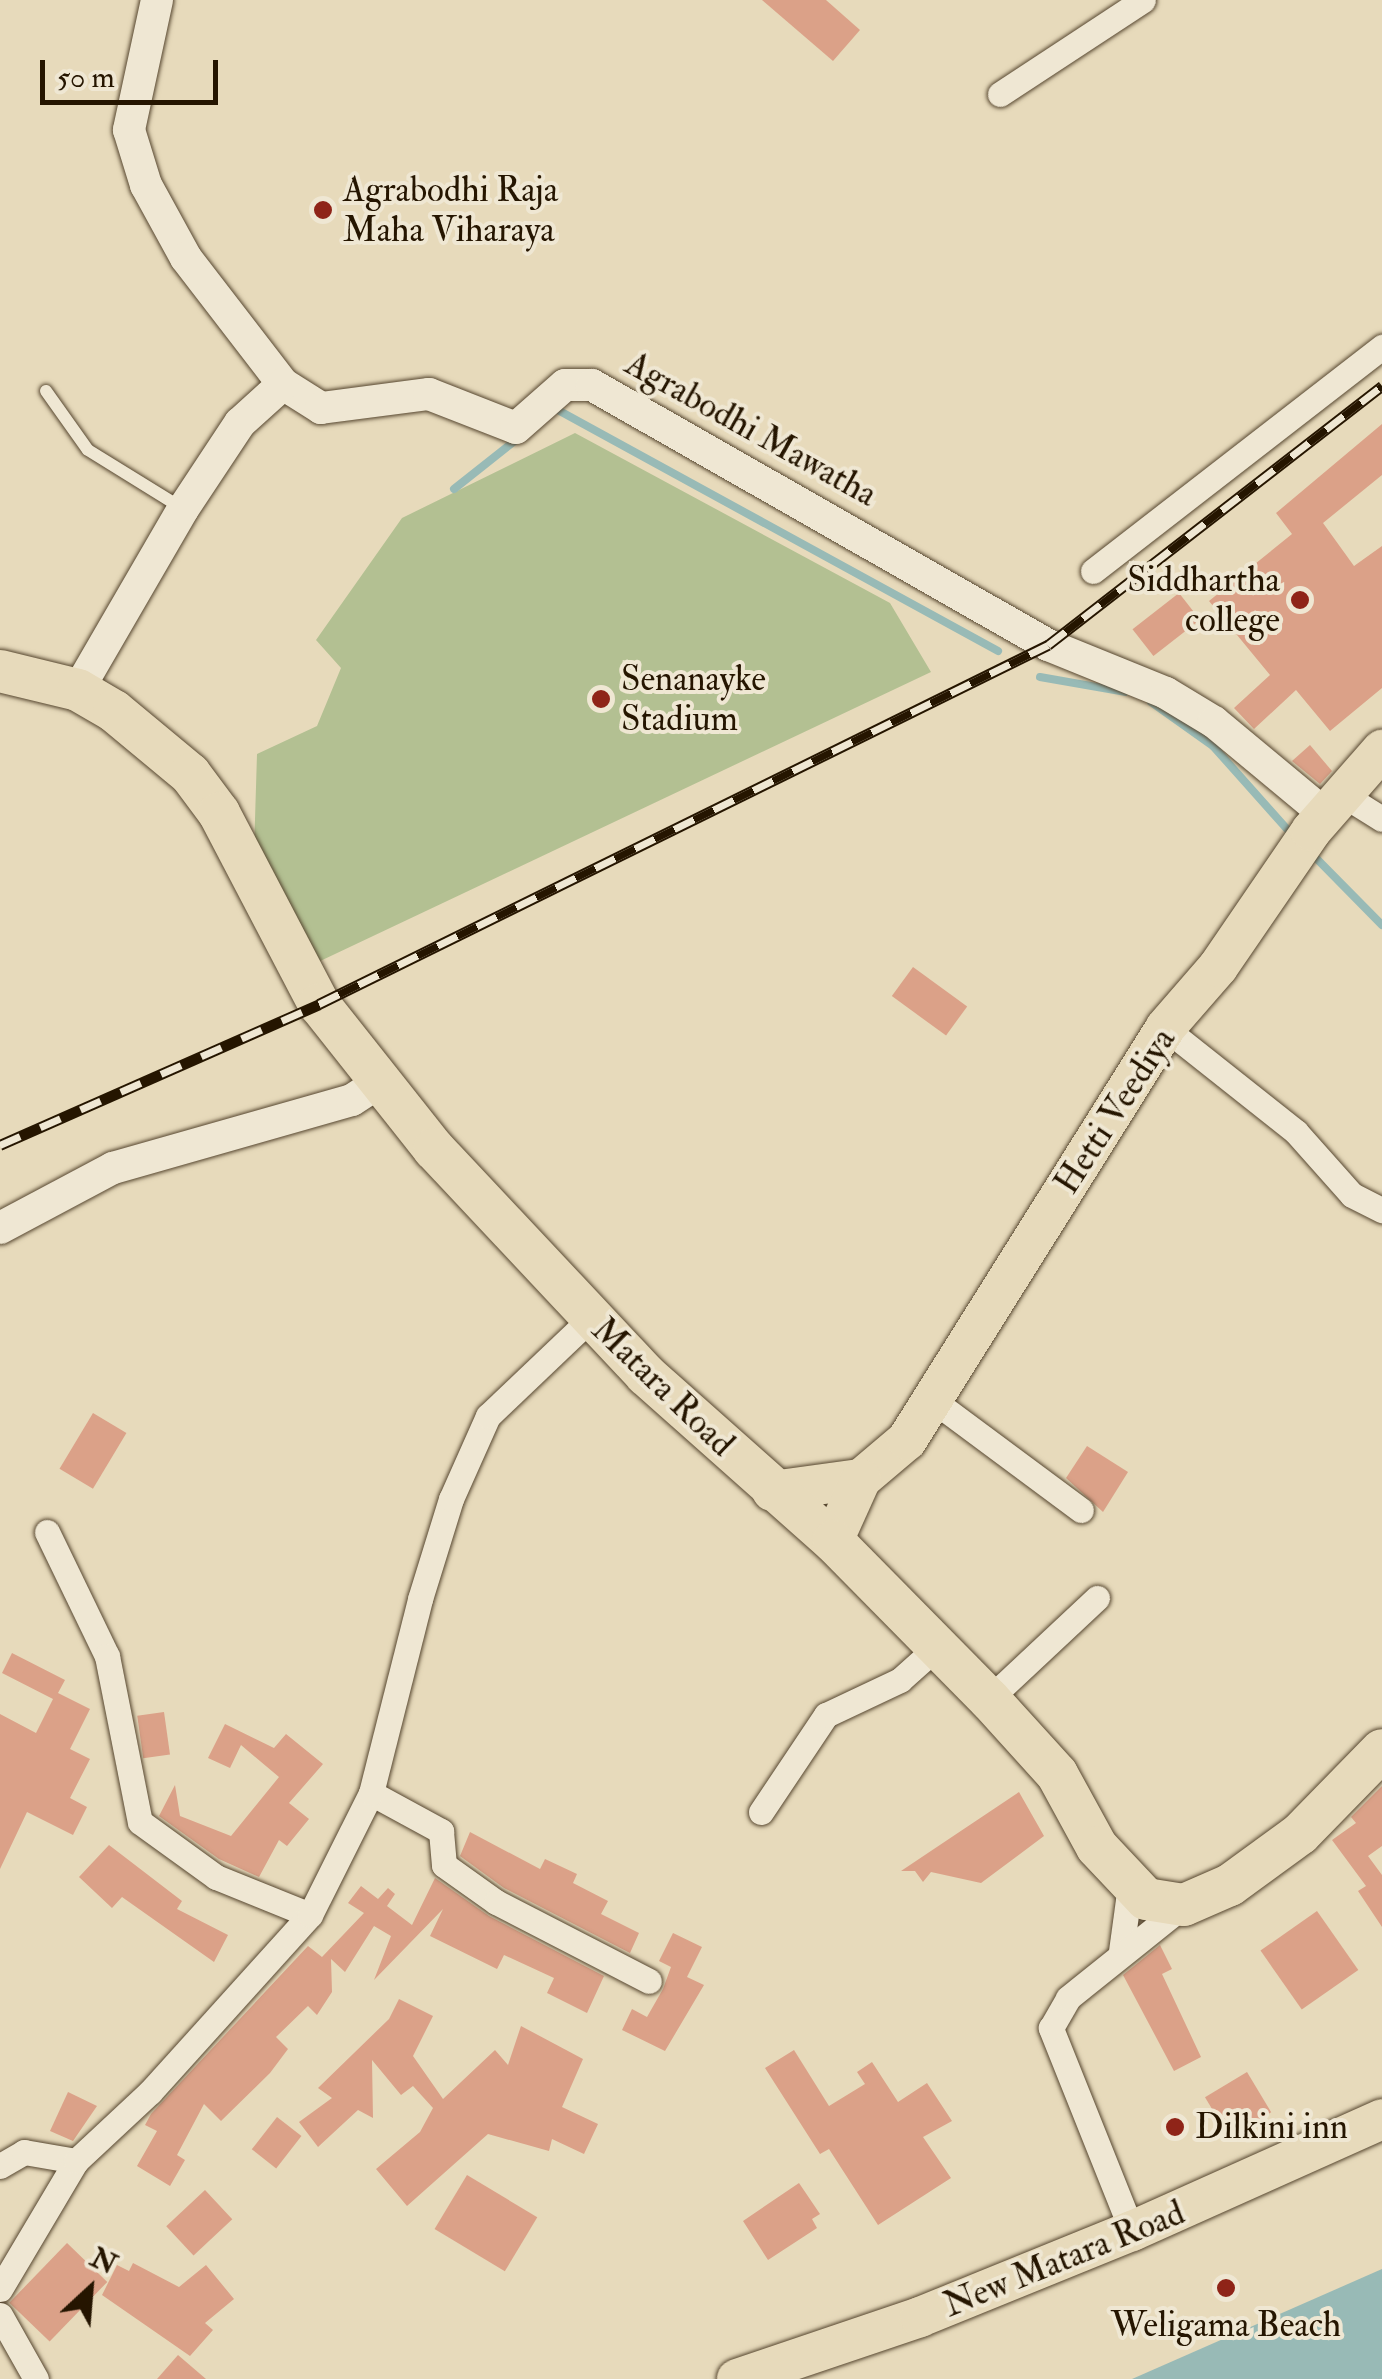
<!DOCTYPE html>
<style>
body{margin:0}
#map{position:relative;width:1382px;height:2379px;overflow:hidden;background:#e7dabb;font-family:"IM FELL Double Pica",serif}
div>[style]{position:absolute}
[style*='--x']{left:calc(var(--x)*1px);top:calc(var(--y)*1px);width:calc(var(--w)*1px);rotate:calc(var(--a)*1deg)}
.green>*{inset:0;background:#b3c092}
.water>*{inset:0;background:#98bab6}
.stream>*{height:8px;margin:-4px;padding:0 4px;transform-origin:4px;border-radius:4px;background:#98bab6}
.building>*{inset:0;background:#dba188;transform-origin:0 0}
.roads{filter:drop-shadow(0 0 2px #56462f) drop-shadow(0 0 2px #56462f)}
.service>*{height:12px;margin:-6px;padding:0 6px;transform-origin:6px;border-radius:6px;background:#efe7d3}
.minor>*{height:25px;margin:-12.5px;padding:0 12.5px;transform-origin:12.5px;border-radius:12.5px;background:#efe7d3}
.tertiary>*{height:32px;margin:-16px;padding:0 16px;transform-origin:16px;border-radius:16px;background:#efe7d3}
.primary>*{height:40px;margin:-20px;padding:0 20px;transform-origin:20px;border-radius:20px;background:#e7dabb}
.trunk>*{height:42px;margin:-21px;padding:0 21px;transform-origin:21px;border-radius:21px;background:#e7dabb}
.rail>*{height:11px;margin-top:-5.5px;transform-origin:0;background:repeating-linear-gradient(90deg,#efe7d3 0 22px,#251500 0 44px);box-sizing:border-box;border-block:2px solid #251500}
.dots>*{width:28px;height:28px;translate:-50% -50%;box-sizing:border-box;border:5px solid #efe7d3;border-radius:50%}
span{translate:-50% -50%;white-space:nowrap;text-align:center;line-height:1.15;-webkit-text-stroke:8px #efe7d3;paint-order:stroke}
.poi-label{font-size:35px;color:#251500}
.left{translate:0 -50%;text-align:left}
.right{translate:-100% -50%;text-align:right}
.street-label{font-size:35px;color:#251500}
.north{position:absolute;left:40px;top:2239px;width:100px;height:100px;-webkit-text-stroke:8px #efe7d3;paint-order:stroke;rotate:26deg;font-size:28px;font-weight:700;line-height:40px;text-align:center;color:#251500}
.north::after{content:'';display:block;margin:auto;width:35px;height:45px;background:#251500;clip-path:polygon(50% 0,100% 100%,50% 72%,0 100%)}
.scale{position:absolute;left:40px;top:60px;width:178px;height:45px;box-sizing:border-box;border:5px solid #251500;border-top:0;padding-left:12px;font-size:30px;line-height:35px;white-space:nowrap;color:#251500;-webkit-text-stroke:8px #efe7d3;paint-order:stroke}
</style>
<div id="map">
<div class="green">
<div style="clip-path:polygon(575px 433px,890px 603px,931px 672px,316px 963px,254px 852px,257px 754px,317px 726px,341px 668px,316px 640px,402px 518px)"></div>
</div>
<div class="water">
<div style="clip-path:polygon(1382px 2269px,1382px 2379px,1132px 2379px)"></div>
</div>
<div class="stream">
<div style="--x:556;--y:409;--w:504;--a:28.7"></div>
<div style="--x:454;--y:489;--w:80;--a:-38.4"></div>
<div style="--x:1040;--y:677;--w:86;--a:10"></div>
<div style="--x:1151;--y:702;--w:76;--a:35.4"></div>
<div style="--x:1213;--y:746;--w:111;--a:48.3"></div>
<div style="--x:1314;--y:856;--w:97;--a:45.4"></div>
</div>
<div class="building">
<div style="clip-path:polygon(762px 0,826px 0,860px 30px,833px 61px)"></div>
<div style="clip-path:polygon(1382px 424px,1382px 475px,1323px 523px,1354px 566px,1382px 546px,1382px 688px,1330px 731px,1296px 690px,1254px 729px,1234px 708px,1270px 675px,1209px 601px,1292px 534px,1276px 513px)"></div>
<div style="left:1179px;top:593px;width:34px;height:59px;rotate:52deg"></div>
<div style="clip-path:polygon(1310px 745px,1332px 771px,1320px 784px,1292px 761px)"></div>
<div style="left:913px;top:967px;width:67px;height:36px;rotate:36deg"></div>
<div style="left:93px;top:1413px;width:39px;height:65px;rotate:31deg"></div>
<div style="clip-path:polygon(1087px 1446px,1128px 1472px,1103px 1512px,1066px 1478px)"></div>
<div style="clip-path:polygon(12px 1653px,65px 1680px,58px 1693px,90px 1709px,70px 1749px,90px 1759px,70px 1798px,87px 1807px,73px 1835px,27px 1812px,0 1869px,0 1714px,36px 1733px,53px 1699px,2px 1673px)"></div>
<div style="left:164px;top:1712px;width:43px;height:27px;rotate:82deg"></div>
<div style="clip-path:polygon(225px 1724px,274px 1748px,286px 1734px,323px 1764px,289px 1803px,309px 1819px,287px 1846px,279px 1840px,259px 1877px,219px 1859px,159px 1816px,175px 1785px,180px 1816px,231px 1836px,279px 1777px,241px 1745px,230px 1768px,208px 1758px)"></div>
<div style="clip-path:polygon(1382px 1786px,1382px 1846px,1368px 1856px,1382px 1875px,1382px 1927px,1358px 1891px,1366px 1886px,1332px 1840px,1356px 1823px,1351px 1817px)"></div>
<div style="clip-path:polygon(1019px 1792px,1044px 1836px,981px 1883px,931px 1872px,923px 1882px,915px 1871px,901px 1871px)"></div>
<div style="clip-path:polygon(470px 1832px,540px 1869px,545px 1859px,577px 1874px,573px 1883px,608px 1901px,601px 1914px,639px 1933px,630px 1953px,504px 1888px,460px 1856px)"></div>
<div style="clip-path:polygon(109px 1845px,182px 1901px,177px 1909px,228px 1935px,214px 1962px,122px 1897px,112px 1908px,79px 1877px)"></div>
<div style="clip-path:polygon(435px 1878px,489px 1916px,604px 1976px,587px 2013px,547px 1993px,554px 1978px,504px 1955px,497px 1969px,430px 1936px,443px 1909px,374px 1980px,391px 1936px,374px 1926px,345px 1972px,331px 1959px,332px 1992px,317px 2015px,308px 2006px,276px 2037px,288px 2049px,270px 2073px,221px 2121px,204px 2104px,177px 2155px,185px 2160px,170px 2186px,137px 2166px,157px 2131px,145px 2125px,151px 2114px,308px 1946px,322px 1957px,364px 1913px,348px 1903px,361px 1886px,378px 1899px,388px 1888px,395px 1894px,387px 1906px,412px 1925px)"></div>
<div style="left:1317px;top:1911px;width:72px;height:69px;rotate:55deg"></div>
<div style="clip-path:polygon(673px 1933px,702px 1947px,687px 1977px,704px 1985px,665px 2051px,622px 2030px,632px 2009px,647px 2017px,663px 1989px,671px 1967px,659px 1961px)"></div>
<div style="clip-path:polygon(1160px 1945px,1172px 1969px,1162px 1974px,1201px 2057px,1174px 2071px,1123px 1975px)"></div>
<div style="clip-path:polygon(399px 1999px,433px 2016px,413px 2056px,443px 2099px,495px 2050px,508px 2065px,521px 2026px,583px 2059px,562px 2107px,598px 2124px,584px 2154px,552px 2139px,549px 2151px,488px 2134px,407px 2206px,376px 2169px,420px 2132px,433px 2108px,413px 2086px,401px 2095px,372px 2060px,373px 2118px,358px 2110px,318px 2147px,299px 2122px,332px 2098px,318px 2088px,389px 2019px)"></div>
<div style="clip-path:polygon(794px 2050px,829px 2106px,865px 2084px,857px 2072px,872px 2062px,898px 2102px,927px 2083px,952px 2121px,923px 2137px,951px 2178px,878px 2225px,829px 2149px,820px 2154px,765px 2068px)"></div>
<div style="left:1247px;top:2072px;width:47px;height:49px;rotate:59deg"></div>
<div style="clip-path:polygon(68px 2092px,97px 2106px,73px 2141px,50px 2131px)"></div>
<div style="left:277px;top:2117px;width:31px;height:41px;rotate:38deg"></div>
<div style="left:467px;top:2175px;width:82px;height:63px;rotate:31deg"></div>
<div style="clip-path:polygon(799px 2183px,820px 2214px,812px 2219px,817px 2228px,768px 2260px,743px 2221px)"></div>
<div style="left:205px;top:2190px;width:40px;height:53px;rotate:47deg"></div>
<div style="left:67px;top:2243px;width:56px;height:83px;rotate:44deg"></div>
<div style="clip-path:polygon(133px 2263px,179px 2287px,206px 2265px,234px 2299px,205px 2323px,213px 2330px,190px 2356px,102px 2295px,117px 2265px,129px 2271px)"></div>
<div style="clip-path:polygon(178px 2355px,206px 2379px,157px 2379px)"></div>
</div>
<div class="roads">
<div class="service">
<div style="--x:46;--y:391;--w:72;--a:54.6"></div>
<div style="--x:88;--y:450;--w:110;--a:31.7"></div>
</div>
<div class="minor">
<div style="--x:1000;--y:94;--w:171;--a:-33.3"></div>
<div style="--x:1093;--y:571;--w:366;--a:-37.8"></div>
<div style="--x:1342;--y:794;--w:47;--a:32"></div>
<div style="--x:1165;--y:1028;--w:167;--a:38.4"></div>
<div style="--x:1296;--y:1132;--w:84;--a:48.4"></div>
<div style="--x:1352;--y:1195;--w:34;--a:27"></div>
<div style="--x:934;--y:1401;--w:183;--a:36.6"></div>
<div style="--x:47;--y:1532;--w:138;--a:64.2"></div>
<div style="--x:107;--y:1656;--w:169;--a:78.8"></div>
<div style="--x:140;--y:1822;--w:94;--a:35.9"></div>
<div style="--x:216;--y:1877;--w:101;--a:22"></div>
<div style="--x:989;--y:1699;--w:148;--a:-43.1"></div>
<div style="--x:371;--y:1793;--w:80;--a:28.5"></div>
<div style="--x:441;--y:1831;--w:34;--a:85"></div>
<div style="--x:444;--y:1865;--w:64;--a:35.4"></div>
<div style="--x:496;--y:1902;--w:172;--a:27.3"></div>
<div style="--x:761;--y:1812;--w:117;--a:-56.2"></div>
<div style="--x:826;--y:1715;--w:82;--a:-25.3"></div>
<div style="--x:900;--y:1680;--w:51;--a:-41.8"></div>
<div style="--x:1121;--y:1951;--w:67;--a:-82.2"></div>
<div style="--x:0;--y:2166;--w:28;--a:-30"></div>
<div style="--x:24;--y:2152;--w:53;--a:9.8"></div>
<div style="--x:1132;--y:2231;--w:219;--a:-111.8"></div>
<div style="--x:1051;--y:2028;--w:34;--a:-60"></div>
<div style="--x:1068;--y:1998;--w:149;--a:-38.7"></div>
<div style="--x:0;--y:2289;--w:149;--a:-59.3"></div>
<div style="--x:76;--y:2161;--w:101;--a:-43"></div>
<div style="--x:150;--y:2092;--w:239;--a:-47.9"></div>
<div style="--x:310;--y:1915;--w:136;--a:-63.4"></div>
<div style="--x:371;--y:1793;--w:200;--a:-75.8"></div>
<div style="--x:420;--y:1599;--w:105;--a:-72.8"></div>
<div style="--x:451;--y:1499;--w:91;--a:-66"></div>
<div style="--x:488;--y:1416;--w:142;--a:-43.6"></div>
<div style="--x:0;--y:2315;--w:73;--a:60.6"></div>
</div>
<div class="tertiary">
<div style="--x:157;--y:0;--w:133;--a:102.2"></div>
<div style="--x:129;--y:130;--w:58;--a:72.8"></div>
<div style="--x:146;--y:185;--w:83;--a:61.3"></div>
<div style="--x:186;--y:258;--w:159;--a:52.4"></div>
<div style="--x:283;--y:384;--w:45;--a:32.3"></div>
<div style="--x:321;--y:408;--w:109;--a:-7.4"></div>
<div style="--x:429;--y:394;--w:93;--a:21.3"></div>
<div style="--x:516;--y:428;--w:65;--a:-41.3"></div>
<div style="--x:565;--y:385;--w:27;--a:0"></div>
<div style="--x:592;--y:385;--w:525;--a:29.69"></div>
<div style="--x:1048;--y:645;--w:127;--a:22.1"></div>
<div style="--x:1166;--y:693;--w:56;--a:31.1"></div>
<div style="--x:1214;--y:722;--w:144;--a:39.7"></div>
<div style="--x:78;--y:690;--w:209;--a:-59.9"></div>
<div style="--x:183;--y:509;--w:103;--a:-56.5"></div>
<div style="--x:240;--y:423;--w:58;--a:-42.2"></div>
<div style="--x:0;--y:1228;--w:128;--a:-28"></div>
<div style="--x:113;--y:1168;--w:248;--a:-15.9"></div>
<div style="--x:352;--y:1100;--w:31;--a:-33"></div>
</div>
<div class="primary">
<div style="--x:772;--y:1491;--w:90;--a:-7.7"></div>
<div style="--x:861;--y:1479;--w:60;--a:-40.3"></div>
<div style="--x:907;--y:1440;--w:486;--a:-57.9"></div>
<div style="--x:1165;--y:1028;--w:81;--a:-49"></div>
<div style="--x:1218;--y:967;--w:165;--a:-55.6"></div>
<div style="--x:1311;--y:831;--w:108;--a:-48.8"></div>
<div style="--x:833;--y:1541;--w:68;--a:-65.7"></div>
<div style="--x:737;--y:2379;--w:193;--a:-18.7"></div>
<div style="--x:920;--y:2317;--w:229;--a:-22.1"></div>
<div style="--x:1132;--y:2231;--w:274;--a:-24.1"></div>
</div>
<div class="trunk">
<div style="--x:0;--y:671;--w:80;--a:13.7"></div>
<div style="--x:78;--y:690;--w:42;--a:30.3"></div>
<div style="--x:114;--y:711;--w:99;--a:39.7"></div>
<div style="--x:190;--y:774;--w:49;--a:53.4"></div>
<div style="--x:219;--y:813;--w:216;--a:62.4"></div>
<div style="--x:319;--y:1004;--w:185;--a:51.6"></div>
<div style="--x:434;--y:1149;--w:310;--a:46.8"></div>
<div style="--x:646;--y:1375;--w:250;--a:41.6"></div>
<div style="--x:833;--y:1541;--w:222;--a:45.4"></div>
<div style="--x:989;--y:1699;--w:101;--a:47.8"></div>
<div style="--x:1057;--y:1774;--w:83;--a:61.3"></div>
<div style="--x:1097;--y:1847;--w:71;--a:46.7"></div>
<div style="--x:1146;--y:1899;--w:38;--a:9"></div>
<div style="--x:1184;--y:1905;--w:50;--a:-23.5"></div>
<div style="--x:1230;--y:1885;--w:87;--a:-36.1"></div>
<div style="--x:1300;--y:1834;--w:117;--a:-45.7"></div>
</div>
</div>
<div class="rail">
<div style="--x:0;--y:1145;--w:349;--a:-23.8"></div>
<div style="--x:319;--y:1004;--w:813;--a:-26.22"></div>
<div style="--x:1048;--y:645;--w:423;--a:-37.8"></div>
</div>
<div class="dots">
<div style="left:323px;top:210px;background:#8f2418"></div>
<div style="left:1300px;top:600px;background:#8f2418"></div>
<div style="left:601px;top:699px;background:#8f2418"></div>
<div style="left:1175px;top:2127px;background:#8f2418"></div>
<div style="left:1226px;top:2288px;background:#8f2418"></div>
</div>
<div class="poi-label">
<span class="left" style="left:343px;top:210px">Agrabodhi Raja<br>Maha Viharaya</span>
<span class="right" style="left:1280px;top:600px">Siddhartha<br>college</span>
<span class="left" style="left:621px;top:699px">Senanayke<br>Stadium</span>
<span class="left" style="left:1195px;top:2127px">Dilkini inn</span>
<span style="left:1226px;top:2325px">Weligama Beach</span>
</div>
<div class="street-label">
<span style="left:751px;top:429px;rotate:29deg">Agrabodhi Mawatha</span>
<span style="left:1115px;top:1111px;rotate:-57deg">Hetti Veediya</span>
<span style="left:663px;top:1387px;rotate:44deg">Matara Road</span>
<span style="left:1064px;top:2259px;rotate:-22deg">New Matara Road</span>
</div>
<div class="north">N</div>
<div class="scale">50 m</div>
</div>
